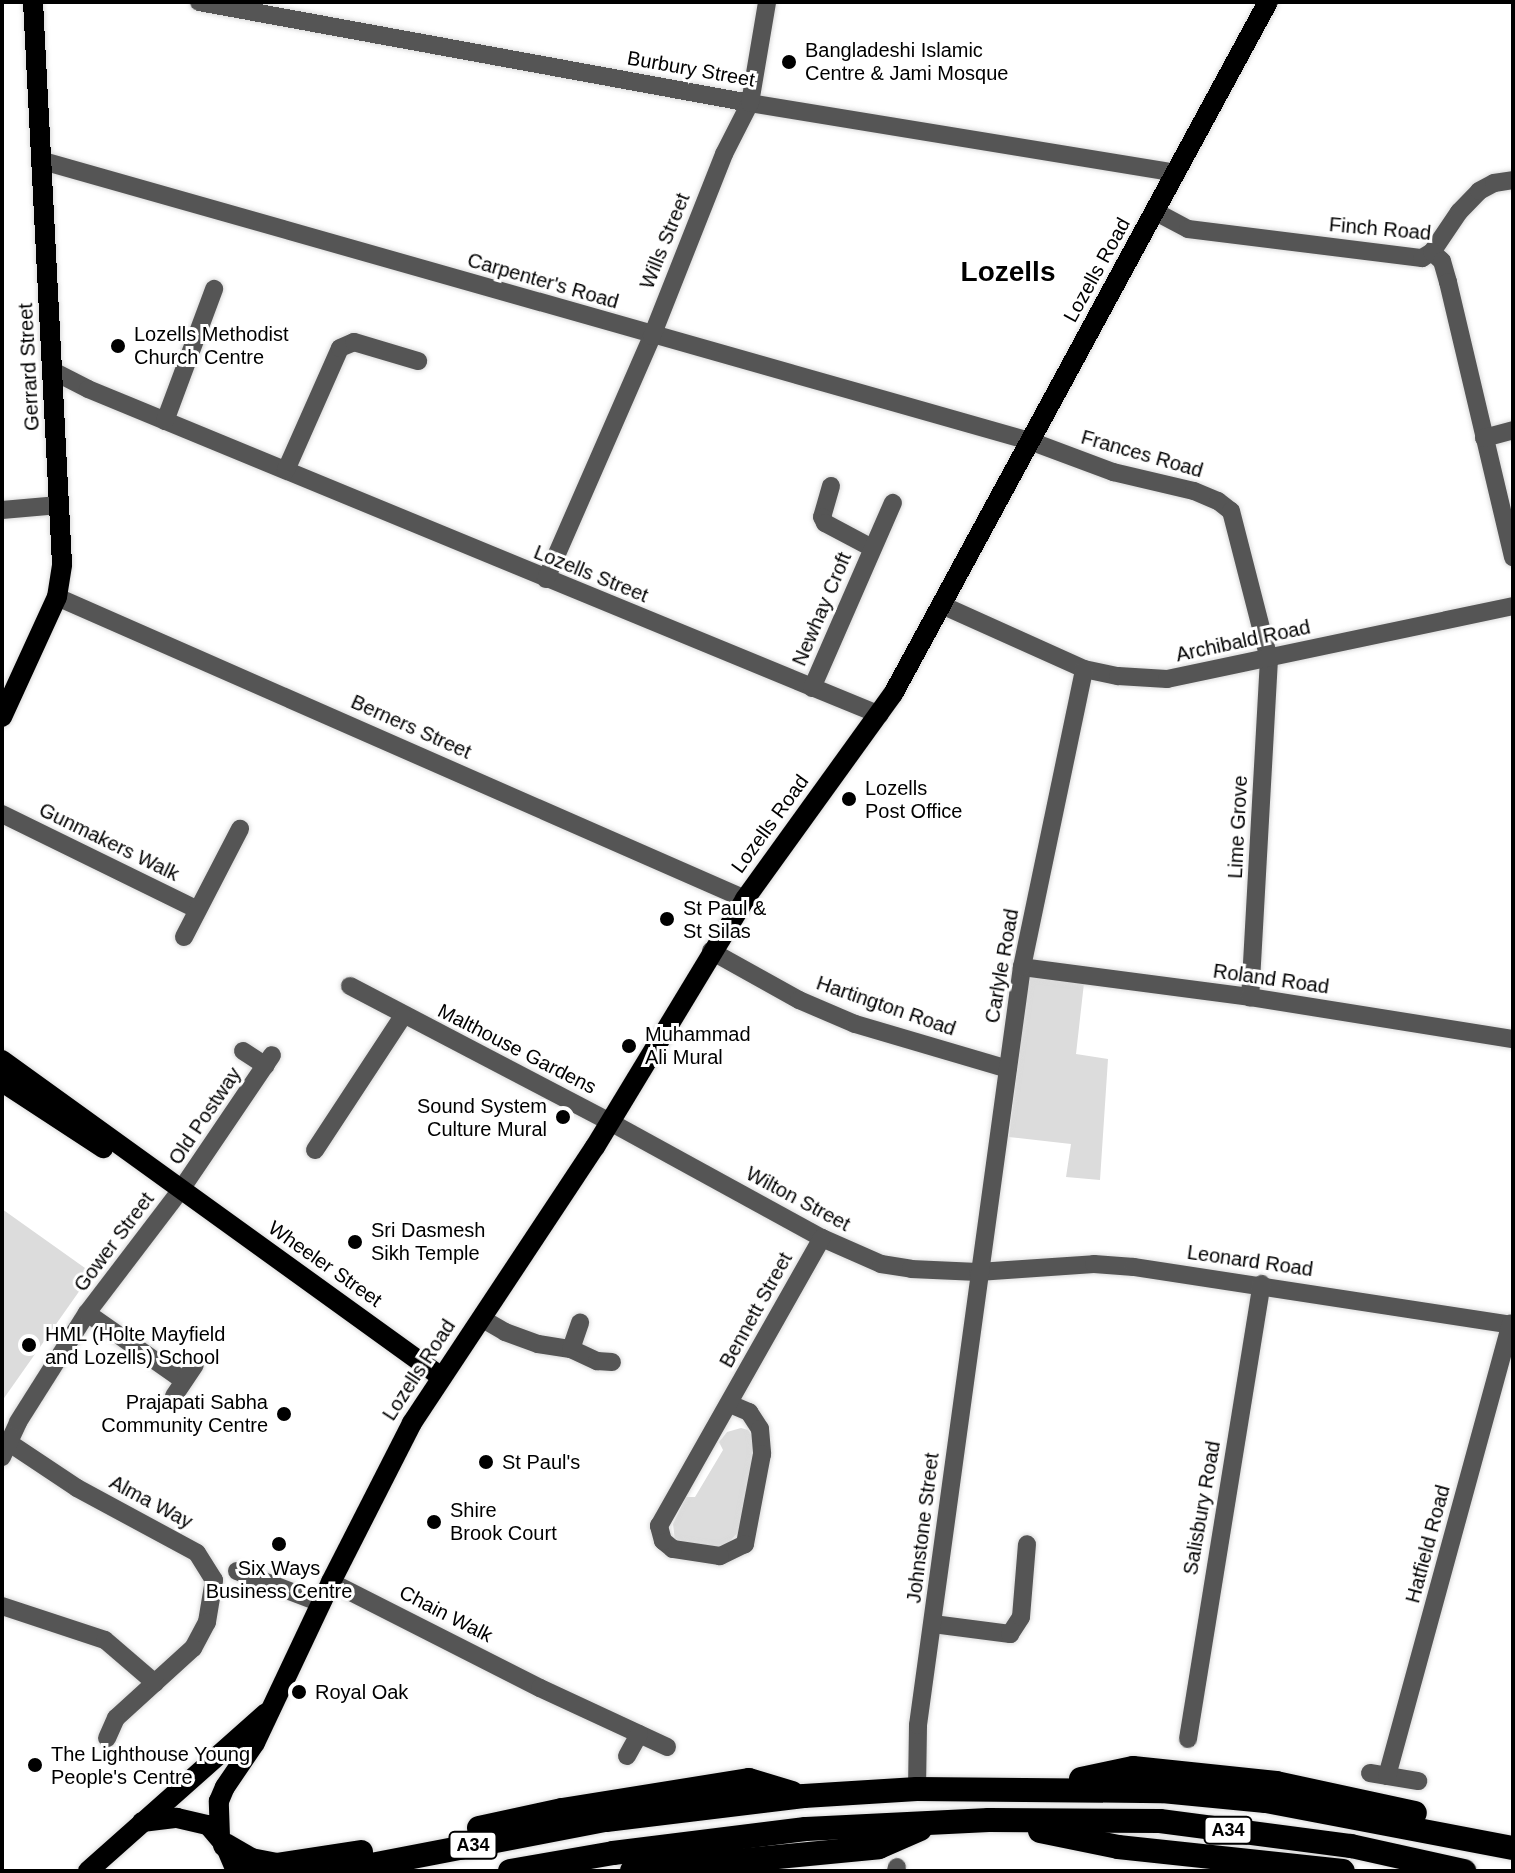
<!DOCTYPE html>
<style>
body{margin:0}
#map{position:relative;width:1515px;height:1873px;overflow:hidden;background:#fff;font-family:Helvetica,sans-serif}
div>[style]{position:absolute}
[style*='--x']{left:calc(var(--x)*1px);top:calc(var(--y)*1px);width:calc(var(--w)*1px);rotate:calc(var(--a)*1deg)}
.green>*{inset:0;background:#dcdcdc}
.roads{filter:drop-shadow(0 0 2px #dbdbdb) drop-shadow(0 0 2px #dbdbdb)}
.minor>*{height:18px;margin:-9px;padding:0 9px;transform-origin:9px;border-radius:9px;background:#555}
.major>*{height:20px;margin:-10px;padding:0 10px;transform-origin:10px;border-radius:10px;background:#000}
.highway>*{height:24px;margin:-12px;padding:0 12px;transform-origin:12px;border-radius:12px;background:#000}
.dots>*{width:22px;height:22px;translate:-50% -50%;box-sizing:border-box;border:4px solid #fff;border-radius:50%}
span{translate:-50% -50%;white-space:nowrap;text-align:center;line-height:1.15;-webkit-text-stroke:6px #fff;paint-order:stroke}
.shield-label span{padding:2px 6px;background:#fff;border:2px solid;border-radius:6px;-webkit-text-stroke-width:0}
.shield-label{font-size:18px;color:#000;font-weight:700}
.poi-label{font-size:20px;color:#000}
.left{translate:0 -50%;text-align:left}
.right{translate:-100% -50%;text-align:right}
.street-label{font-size:20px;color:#000}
.district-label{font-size:28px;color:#000;font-weight:700}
.frame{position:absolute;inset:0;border:4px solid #000;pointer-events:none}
</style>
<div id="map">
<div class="green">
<div style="clip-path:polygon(1029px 974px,1084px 983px,1076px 1054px,1108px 1059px,1100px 1180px,1066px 1177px,1071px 1144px,1009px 1137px)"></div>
<div style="clip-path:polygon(2px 1209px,92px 1273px,2px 1401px)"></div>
<div style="clip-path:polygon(741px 1428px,748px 1430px,755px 1440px,742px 1528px,722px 1550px,675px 1541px,673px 1524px,686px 1497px,695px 1497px,723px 1450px,719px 1442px,727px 1432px)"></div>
</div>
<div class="roads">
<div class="minor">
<div style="--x:199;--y:2;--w:560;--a:10.39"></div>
<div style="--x:750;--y:103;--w:432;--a:9.3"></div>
<div style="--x:43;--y:161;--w:1026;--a:15.84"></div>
<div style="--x:1030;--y:441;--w:89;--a:20.5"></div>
<div style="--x:1113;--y:472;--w:83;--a:13.2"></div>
<div style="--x:1194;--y:491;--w:26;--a:23"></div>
<div style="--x:1218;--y:501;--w:16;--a:38"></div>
<div style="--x:1231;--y:511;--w:153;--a:75.6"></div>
<div style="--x:1269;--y:659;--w:339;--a:93.2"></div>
<div style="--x:1156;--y:212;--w:36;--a:28"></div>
<div style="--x:1188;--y:229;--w:236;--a:7.1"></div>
<div style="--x:1422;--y:258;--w:12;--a:-31"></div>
<div style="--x:1432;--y:252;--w:48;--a:-56"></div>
<div style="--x:1459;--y:212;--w:29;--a:-46"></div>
<div style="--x:1479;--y:191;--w:17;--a:-28"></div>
<div style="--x:1494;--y:183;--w:19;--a:-9"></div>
<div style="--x:1432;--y:252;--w:13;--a:42"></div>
<div style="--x:1442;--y:261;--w:22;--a:74"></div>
<div style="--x:1448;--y:282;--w:283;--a:76.7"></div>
<div style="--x:53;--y:371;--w:39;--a:27"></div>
<div style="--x:88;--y:389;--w:856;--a:22.37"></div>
<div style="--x:165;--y:421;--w:141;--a:-69.6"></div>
<div style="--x:1484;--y:438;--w:30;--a:-15"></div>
<div style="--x:286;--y:470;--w:133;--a:-66.1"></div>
<div style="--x:340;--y:348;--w:15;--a:-23"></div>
<div style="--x:354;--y:342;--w:67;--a:16.5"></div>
<div style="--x:831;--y:486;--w:32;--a:106"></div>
<div style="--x:822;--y:517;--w:7;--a:63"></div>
<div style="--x:825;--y:523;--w:53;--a:28"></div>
<div style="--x:2;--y:510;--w:57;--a:-5"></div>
<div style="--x:546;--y:579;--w:265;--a:-66.4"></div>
<div style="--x:652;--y:336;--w:196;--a:-68.4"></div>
<div style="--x:724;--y:154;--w:57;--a:-63"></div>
<div style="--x:750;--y:103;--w:102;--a:-80.4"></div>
<div style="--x:57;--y:597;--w:751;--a:23.7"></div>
<div style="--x:944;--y:606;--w:154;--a:24.2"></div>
<div style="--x:1084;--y:669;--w:35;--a:12"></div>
<div style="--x:1118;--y:676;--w:49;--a:3.5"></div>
<div style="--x:1167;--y:679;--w:354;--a:-11.9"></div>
<div style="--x:812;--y:688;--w:202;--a:-66.4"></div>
<div style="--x:2;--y:814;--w:216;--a:26.1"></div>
<div style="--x:184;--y:937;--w:122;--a:-62.6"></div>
<div style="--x:711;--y:951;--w:101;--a:29.1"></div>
<div style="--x:799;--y:1000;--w:61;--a:23.2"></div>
<div style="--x:855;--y:1024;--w:159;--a:16.4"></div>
<div style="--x:1022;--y:967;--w:230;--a:7.5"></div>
<div style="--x:1250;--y:997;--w:266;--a:9.1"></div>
<div style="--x:350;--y:986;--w:293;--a:27.6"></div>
<div style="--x:610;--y:1122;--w:242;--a:28.7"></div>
<div style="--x:822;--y:1238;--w:64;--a:23.8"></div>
<div style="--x:881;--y:1264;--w:30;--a:9"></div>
<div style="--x:911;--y:1269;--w:67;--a:2.6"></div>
<div style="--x:978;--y:1272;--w:116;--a:-3.9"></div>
<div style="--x:1094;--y:1264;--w:40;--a:4.3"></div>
<div style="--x:1134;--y:1267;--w:383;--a:8.7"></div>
<div style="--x:243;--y:1051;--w:27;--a:33"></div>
<div style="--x:315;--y:1150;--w:160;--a:-56.7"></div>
<div style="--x:87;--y:1313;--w:118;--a:35"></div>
<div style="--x:481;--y:1318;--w:28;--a:30"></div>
<div style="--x:505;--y:1332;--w:35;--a:20"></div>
<div style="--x:538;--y:1344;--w:33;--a:9"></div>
<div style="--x:571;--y:1349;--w:29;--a:25"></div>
<div style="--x:597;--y:1361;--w:15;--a:4"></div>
<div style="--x:571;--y:1349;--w:28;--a:-71"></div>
<div style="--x:174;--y:1396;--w:37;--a:-56"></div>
<div style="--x:730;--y:1404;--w:21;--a:23"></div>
<div style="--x:749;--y:1412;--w:20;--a:57"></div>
<div style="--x:760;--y:1429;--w:25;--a:85"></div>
<div style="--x:762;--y:1454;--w:92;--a:100.7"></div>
<div style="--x:745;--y:1544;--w:28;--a:154"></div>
<div style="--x:720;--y:1556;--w:48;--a:-171.5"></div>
<div style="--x:673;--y:1549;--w:13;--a:-141"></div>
<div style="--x:663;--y:1541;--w:16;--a:-105"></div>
<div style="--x:659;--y:1526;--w:331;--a:-60.5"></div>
<div style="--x:11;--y:1444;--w:79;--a:33.7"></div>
<div style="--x:77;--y:1488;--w:136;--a:28.4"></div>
<div style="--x:197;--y:1553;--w:32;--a:58"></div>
<div style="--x:214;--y:1580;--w:43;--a:99.5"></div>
<div style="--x:207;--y:1622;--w:30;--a:118"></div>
<div style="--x:193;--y:1648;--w:104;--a:137.7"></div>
<div style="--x:116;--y:1718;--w:22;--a:114"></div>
<div style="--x:2;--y:1457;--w:38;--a:-65"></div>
<div style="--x:18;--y:1422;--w:129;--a:-57.7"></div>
<div style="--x:87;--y:1313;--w:153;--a:-52.7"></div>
<div style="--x:180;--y:1191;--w:164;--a:-55.9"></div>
<div style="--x:237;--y:1571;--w:90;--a:20.9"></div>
<div style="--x:331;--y:1582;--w:234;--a:26.9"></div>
<div style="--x:540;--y:1688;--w:140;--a:24.9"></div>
<div style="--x:2;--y:1606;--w:108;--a:18.3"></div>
<div style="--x:105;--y:1640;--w:66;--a:40.7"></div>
<div style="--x:933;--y:1624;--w:78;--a:7.4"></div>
<div style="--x:1010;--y:1634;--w:20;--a:-57"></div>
<div style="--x:1021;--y:1617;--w:73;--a:-85.3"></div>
<div style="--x:1188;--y:1739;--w:461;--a:-80.8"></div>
<div style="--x:627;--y:1756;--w:25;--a:-61"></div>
<div style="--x:1370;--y:1773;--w:49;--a:9.5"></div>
<div style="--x:1387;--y:1776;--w:469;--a:-74.7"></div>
<div style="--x:917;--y:1789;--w:64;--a:-89.1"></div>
<div style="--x:918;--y:1725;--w:765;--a:-82.19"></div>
<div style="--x:1022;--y:967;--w:304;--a:-78.2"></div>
<div style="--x:896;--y:1871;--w:4;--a:-76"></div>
</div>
<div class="major">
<div style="--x:2;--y:717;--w:132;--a:-65.4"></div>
<div style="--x:57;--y:597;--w:33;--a:-81"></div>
<div style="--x:62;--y:564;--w:563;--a:-92.95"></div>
<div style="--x:2;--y:1060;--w:540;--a:35.81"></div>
<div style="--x:2;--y:1082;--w:121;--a:33.2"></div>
<div style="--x:142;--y:1822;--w:35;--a:-7"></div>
<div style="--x:177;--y:1818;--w:32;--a:13"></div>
<div style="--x:208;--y:1825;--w:26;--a:50"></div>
<div style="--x:225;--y:1845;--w:28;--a:67"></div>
<div style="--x:220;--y:1837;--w:36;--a:-92"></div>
<div style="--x:219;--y:1801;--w:15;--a:-67"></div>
<div style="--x:225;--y:1787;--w:53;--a:-55.7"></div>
<div style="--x:255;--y:1743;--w:178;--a:-64.7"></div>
<div style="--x:331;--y:1582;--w:178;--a:-63"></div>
<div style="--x:412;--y:1423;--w:331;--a:-56.5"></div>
<div style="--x:595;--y:1147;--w:290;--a:-58.8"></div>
<div style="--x:745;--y:899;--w:253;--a:-54.2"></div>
<div style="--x:893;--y:694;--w:787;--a:-61.55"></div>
<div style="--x:88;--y:1871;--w:238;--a:-41.6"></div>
</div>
<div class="highway">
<div style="--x:1081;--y:1779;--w:53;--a:-11.9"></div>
<div style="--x:1133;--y:1768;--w:144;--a:6"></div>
<div style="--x:1276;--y:1783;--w:142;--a:12.2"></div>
<div style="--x:479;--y:1828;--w:85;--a:-12.2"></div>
<div style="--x:562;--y:1810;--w:189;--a:-9.1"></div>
<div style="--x:749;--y:1780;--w:45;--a:16.8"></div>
<div style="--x:1040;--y:1831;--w:80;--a:11.6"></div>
<div style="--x:1118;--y:1847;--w:226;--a:6.1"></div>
<div style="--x:225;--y:1845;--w:30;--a:30"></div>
<div style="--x:251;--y:1860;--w:25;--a:11"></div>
<div style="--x:276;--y:1865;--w:86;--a:-8.7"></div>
<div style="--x:340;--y:1871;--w:271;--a:-10.9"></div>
<div style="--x:606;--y:1820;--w:199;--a:-6.9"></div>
<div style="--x:804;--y:1796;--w:113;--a:-3.5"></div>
<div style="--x:917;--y:1789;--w:245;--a:0.5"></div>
<div style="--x:1162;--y:1791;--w:104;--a:5.5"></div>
<div style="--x:1266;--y:1801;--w:251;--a:10.8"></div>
<div style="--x:510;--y:1871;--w:105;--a:-9.9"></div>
<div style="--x:613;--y:1853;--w:194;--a:-7.1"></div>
<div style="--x:806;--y:1829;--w:183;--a:-2.8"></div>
<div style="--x:989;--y:1820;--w:171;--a:0.3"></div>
<div style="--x:1160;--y:1821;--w:193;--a:7.5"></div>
<div style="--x:1351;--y:1846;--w:116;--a:12.5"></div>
<div style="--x:632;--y:1871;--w:248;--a:-5.5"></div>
<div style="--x:879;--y:1847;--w:45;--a:-23.7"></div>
</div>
</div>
<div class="dots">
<div style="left:789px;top:62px;background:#000"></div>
<div style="left:118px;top:346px;background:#000"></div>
<div style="left:849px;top:799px;background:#000"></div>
<div style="left:667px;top:919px;background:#000"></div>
<div style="left:629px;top:1046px;background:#000"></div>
<div style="left:563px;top:1117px;background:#000"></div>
<div style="left:355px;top:1242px;background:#000"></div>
<div style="left:29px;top:1345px;background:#000"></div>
<div style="left:284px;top:1414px;background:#000"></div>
<div style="left:486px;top:1462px;background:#000"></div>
<div style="left:434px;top:1522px;background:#000"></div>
<div style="left:279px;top:1544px;background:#000"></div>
<div style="left:299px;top:1692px;background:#000"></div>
<div style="left:35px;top:1765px;background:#000"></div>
</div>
<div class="shield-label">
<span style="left:1228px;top:1830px">A34</span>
<span style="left:473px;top:1845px">A34</span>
</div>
<div class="poi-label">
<span class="left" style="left:805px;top:62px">Bangladeshi Islamic<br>Centre &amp; Jami Mosque</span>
<span class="left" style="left:134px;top:346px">Lozells Methodist<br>Church Centre</span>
<span class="left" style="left:865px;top:800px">Lozells<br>Post Office</span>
<span class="left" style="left:683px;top:920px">St Paul &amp;<br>St Silas</span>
<span class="left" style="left:645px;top:1046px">Muhammad<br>Ali Mural</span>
<span class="right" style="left:547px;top:1118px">Sound System<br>Culture Mural</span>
<span class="left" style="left:371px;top:1242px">Sri Dasmesh<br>Sikh Temple</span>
<span class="left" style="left:45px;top:1346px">HML (Holte Mayfield<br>and Lozells) School</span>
<span class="right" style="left:268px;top:1414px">Prajapati Sabha<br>Community Centre</span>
<span class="left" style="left:502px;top:1462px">St Paul's</span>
<span class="left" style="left:450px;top:1522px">Shire<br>Brook Court</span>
<span style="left:279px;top:1580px">Six Ways<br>Business Centre</span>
<span class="left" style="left:315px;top:1692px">Royal Oak</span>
<span class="left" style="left:51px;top:1766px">The Lighthouse Young<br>People's Centre</span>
</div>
<div class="street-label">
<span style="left:691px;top:69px;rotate:10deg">Burbury Street</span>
<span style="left:1380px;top:229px;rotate:5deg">Finch Road</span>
<span style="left:665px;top:241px;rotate:-68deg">Wills Street</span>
<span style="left:1097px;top:270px;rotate:-61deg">Lozells Road</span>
<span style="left:543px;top:281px;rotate:16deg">Carpenter's Road</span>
<span style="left:29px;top:367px;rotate:-93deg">Gerrard Street</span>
<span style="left:1142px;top:454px;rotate:16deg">Frances Road</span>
<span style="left:591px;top:574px;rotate:22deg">Lozells Street</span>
<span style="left:822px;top:609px;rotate:-67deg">Newhay Croft</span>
<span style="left:1243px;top:641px;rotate:-12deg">Archibald Road</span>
<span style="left:411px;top:727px;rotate:24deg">Berners Street</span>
<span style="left:770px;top:824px;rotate:-54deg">Lozells Road</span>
<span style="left:1238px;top:827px;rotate:-87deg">Lime Grove</span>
<span style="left:109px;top:842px;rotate:26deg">Gunmakers Walk</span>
<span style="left:1002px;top:966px;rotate:-80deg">Carlyle Road</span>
<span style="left:1271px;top:979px;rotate:8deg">Roland Road</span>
<span style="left:886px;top:1006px;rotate:19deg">Hartington Road</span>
<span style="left:517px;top:1049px;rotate:27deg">Malthouse Gardens</span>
<span style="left:205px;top:1116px;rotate:-56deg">Old Postway</span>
<span style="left:798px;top:1199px;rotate:28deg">Wilton Street</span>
<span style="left:114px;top:1242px;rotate:-53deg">Gower Street</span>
<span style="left:1250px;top:1261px;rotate:8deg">Leonard Road</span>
<span style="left:325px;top:1264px;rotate:35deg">Wheeler Street</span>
<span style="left:756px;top:1310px;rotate:-61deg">Bennett Street</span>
<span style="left:419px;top:1370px;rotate:-57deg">Lozells Road</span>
<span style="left:151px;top:1502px;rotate:28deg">Alma Way</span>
<span style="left:1202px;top:1508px;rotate:-80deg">Salisbury Road</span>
<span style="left:923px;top:1528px;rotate:-83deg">Johnstone Street</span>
<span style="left:1428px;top:1544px;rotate:-75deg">Hatfield Road</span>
<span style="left:446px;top:1614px;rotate:27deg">Chain Walk</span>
</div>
<div class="district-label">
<span style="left:1008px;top:272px">Lozells</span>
</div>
<div class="frame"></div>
</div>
